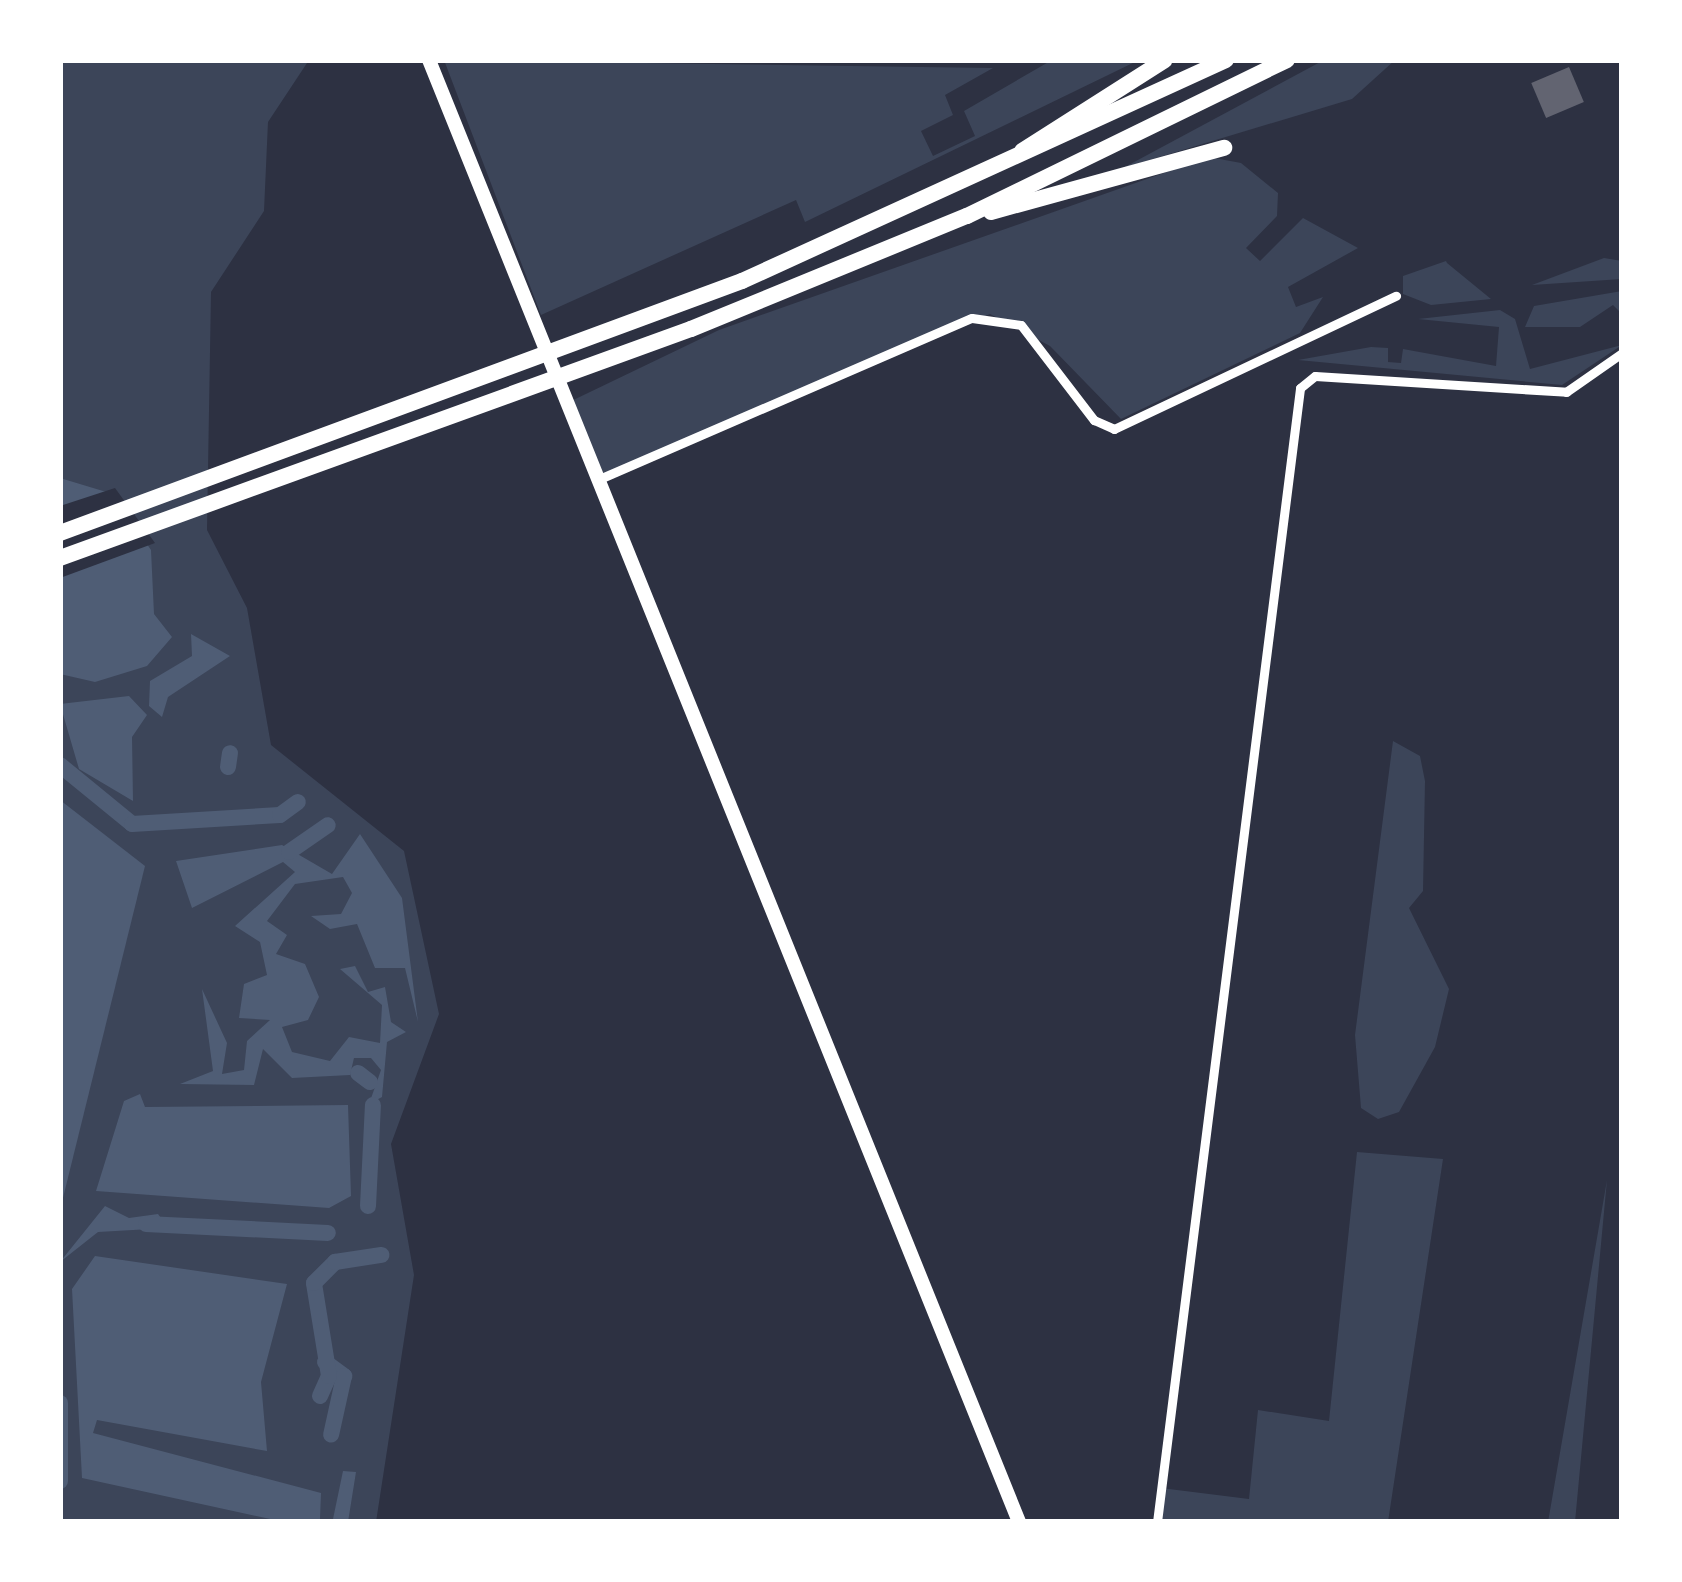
<!DOCTYPE html>
<style>
body{margin:0}
#map{position:relative;width:1682px;height:1582px;overflow:hidden;background:#2d3142;font-family:"Archivo Narrow",sans-serif}
div>[style]{position:absolute}
[style*='--x']{left:calc(var(--x)*1px);top:calc(var(--y)*1px);width:calc(var(--w)*1px);rotate:calc(var(--a)*1deg)}
.green>*{inset:0;background:#3c4559}
.water>*{inset:0;background:#4f5d75}
.pier>*{inset:0;background:#2d3142}
.canal>*{height:16px;margin:-8px;padding:0 8px;transform-origin:8px;border-radius:8px;background:#4f5d75}
.building>*{inset:0;background:#626471;transform-origin:0 0}
.minor>*{height:9px;margin:-4.5px;padding:0 4.5px;transform-origin:4.5px;border-radius:4.5px;background:#fff}
.secondary>*{height:14px;margin:-7px;padding:0 7px;transform-origin:7px;border-radius:7px;background:#fff}
.motorway>*{height:16px;margin:-8px;padding:0 8px;transform-origin:8px;border-radius:8px;background:#fff}
span{translate:-50% -50%;white-space:nowrap;text-align:center;line-height:1.15;-webkit-text-stroke:12px #fff;paint-order:stroke}
.frame{position:absolute;inset:0;border:63px solid #fff;pointer-events:none}
</style>
<div id="map">
<div class="green">
<div style="clip-path:polygon(60px 60px,309px 60px,268px 122px,264px 211px,211px 292px,207px 530px,247px 608px,271px 745px,404px 851px,439px 1014px,391px 1144px,414px 1275px,376px 1522px,60px 1522px)"></div>
<div style="clip-path:polygon(444px 60px,993px 68px,945px 95px,953px 115px,921px 131px,933px 156px,975px 136px,964px 111px,1052px 60px,1139px 60px,805px 222px,796px 200px,541px 315px)"></div>
<div style="clip-path:polygon(1324px 60px,1395px 60px,1352px 99px,1123px 168px)"></div>
<div style="clip-path:polygon(1209px 157px,1241px 163px,1278px 193px,1277px 216px,1246px 248px,1260px 261px,1303px 218px,1358px 248px,1288px 287px,1296px 307px,1323px 297px,1300px 333px,1121px 419px,1050px 346px,990px 314px,597px 480px,565px 404px,719px 330px)"></div>
<div style="clip-path:polygon(1604px 258px,1622px 261px,1622px 279px,1532px 285px)"></div>
<div style="clip-path:polygon(1446px 261px,1447px 263px,1491px 299px,1431px 305px,1403px 294px,1403px 276px)"></div>
<div style="clip-path:polygon(1622px 291px,1622px 314px,1613px 305px,1580px 327px,1525px 327px,1534px 306px)"></div>
<div style="clip-path:polygon(1500px 310px,1515px 319px,1530px 369px,1622px 345px,1562px 385px,1298px 360px,1371px 347px,1388px 348px,1388px 362px,1401px 363px,1403px 349px,1496px 366px,1499px 327px,1418px 319px)"></div>
<div style="clip-path:polygon(1393px 741px,1420px 756px,1425px 781px,1423px 891px,1409px 908px,1449px 989px,1435px 1047px,1399px 1112px,1378px 1119px,1361px 1108px,1355px 1035px)"></div>
<div style="clip-path:polygon(1357px 1152px,1443px 1159px,1388px 1522px,1157px 1522px,1161px 1488px,1249px 1499px,1258px 1410px,1329px 1421px)"></div>
<div style="clip-path:polygon(1607px 1180px,1575px 1522px,1548px 1522px,1552px 1499px)"></div>
</div>
<div class="water">
<div style="clip-path:polygon(60px 478px,113px 494px,151px 550px,154px 614px,172px 637px,147px 666px,95px 682px,60px 674px)"></div>
<div style="clip-path:polygon(191px 634px,230px 656px,168px 697px,162px 717px,149px 706px,150px 681px,192px 656px)"></div>
<div style="clip-path:polygon(129px 696px,147px 715px,132px 737px,133px 801px,79px 769px,60px 704px)"></div>
<div style="clip-path:polygon(60px 800px,145px 866px,60px 1210px)"></div>
<div style="clip-path:polygon(360px 834px,402px 898px,418px 1022px,405px 968px,375px 968px,357px 924px,330px 929px,311px 916px,341px 914px,352px 893px,343px 877px,295px 884px,267px 921px,287px 935px,276px 954px,305px 964px,319px 997px,308px 1020px,282px 1027px,292px 1052px,330px 1061px,349px 1037px,380px 1043px,382px 1005px,340px 969px,355px 966px,368px 992px,385px 987px,391px 1022px,406px 1032px,387px 1042px,382px 1097px,369px 1104px,381px 1070px,371px 1058px,354px 1058px,350px 1075px,292px 1078px,263px 1049px,254px 1085px,180px 1084px,213px 1071px,202px 989px,227px 1043px,222px 1074px,244px 1070px,247px 1041px,270px 1020px,239px 1018px,244px 984px,267px 975px,260px 942px,235px 926px,295px 872px,283px 862px,192px 908px,176px 861px,282px 845px,332px 874px)"></div>
<div style="clip-path:polygon(140px 1094px,145px 1107px,348px 1105px,351px 1196px,329px 1208px,96px 1191px,124px 1101px)"></div>
<div style="clip-path:polygon(105px 1206px,129px 1218px,158px 1214px,168px 1228px,98px 1232px,60px 1262px)"></div>
<div style="clip-path:polygon(95px 1256px,287px 1284px,261px 1382px,267px 1451px,97px 1420px,93px 1433px,321px 1493px,320px 1519px,333px 1519px,343px 1471px,356px 1472px,348px 1522px,284px 1522px,82px 1478px,72px 1289px)"></div>
</div>
<div class="pier">
<div style="clip-path:polygon(115px 488px,155px 543px,60px 578px,60px 506px)"></div>
</div>
<div class="canal">
<div style="--x:60;--y:765;--w:93;--a:39.3"></div>
<div style="--x:132;--y:824;--w:148;--a:-3.5"></div>
<div style="--x:280;--y:815;--w:22;--a:-36"></div>
<div style="--x:228;--y:767;--w:14;--a:-82"></div>
<div style="--x:289;--y:852;--w:47;--a:-34.7"></div>
<div style="--x:358;--y:1073;--w:15;--a:37"></div>
<div style="--x:368;--y:1206;--w:101;--a:-87.2"></div>
<div style="--x:146;--y:1224;--w:182;--a:2.8"></div>
<div style="--x:325;--y:1362;--w:24;--a:36"></div>
<div style="--x:344;--y:1376;--w:60;--a:102.4"></div>
<div style="--x:320;--y:1396;--w:22;--a:-66"></div>
<div style="--x:329;--y:1376;--w:94;--a:-99.2"></div>
<div style="--x:314;--y:1283;--w:30;--a:-45"></div>
<div style="--x:335;--y:1262;--w:47;--a:-8.7"></div>
<div style="--x:60;--y:1403;--w:78;--a:90"></div>
</div>
<div class="building">
<div style="left:1569px;top:67px;width:38px;height:41px;rotate:67deg"></div>
</div>
<div class="minor">
<div style="--x:597;--y:480;--w:408;--a:-23.4"></div>
<div style="--x:972;--y:318;--w:49;--a:8.1"></div>
<div style="--x:1021;--y:325;--w:120;--a:52.5"></div>
<div style="--x:1094;--y:420;--w:22;--a:24"></div>
<div style="--x:1114;--y:429;--w:312;--a:-25.3"></div>
<div style="--x:1157;--y:1522;--w:1143;--a:-82.81"></div>
<div style="--x:1300;--y:388;--w:19;--a:-39"></div>
<div style="--x:1315;--y:376;--w:252;--a:3.6"></div>
<div style="--x:1566;--y:392;--w:68;--a:-34.9"></div>
</div>
<div class="secondary">
<div style="--x:429;--y:60;--w:1577;--a:68.02"></div>
</div>
<div class="motorway">
<div style="--x:1022;--y:151;--w:169;--a:-32.5"></div>
<div style="--x:991;--y:212;--w:242;--a:-15.4"></div>
<div style="--x:60;--y:533;--w:727;--a:-20.28"></div>
<div style="--x:742;--y:281;--w:532;--a:-24.54"></div>
<div style="--x:60;--y:558;--w:671;--a:-19.95"></div>
<div style="--x:691;--y:329;--w:298;--a:-22.3"></div>
<div style="--x:967;--y:216;--w:356;--a:-26"></div>
</div>
<div class="frame"></div>
</div>
